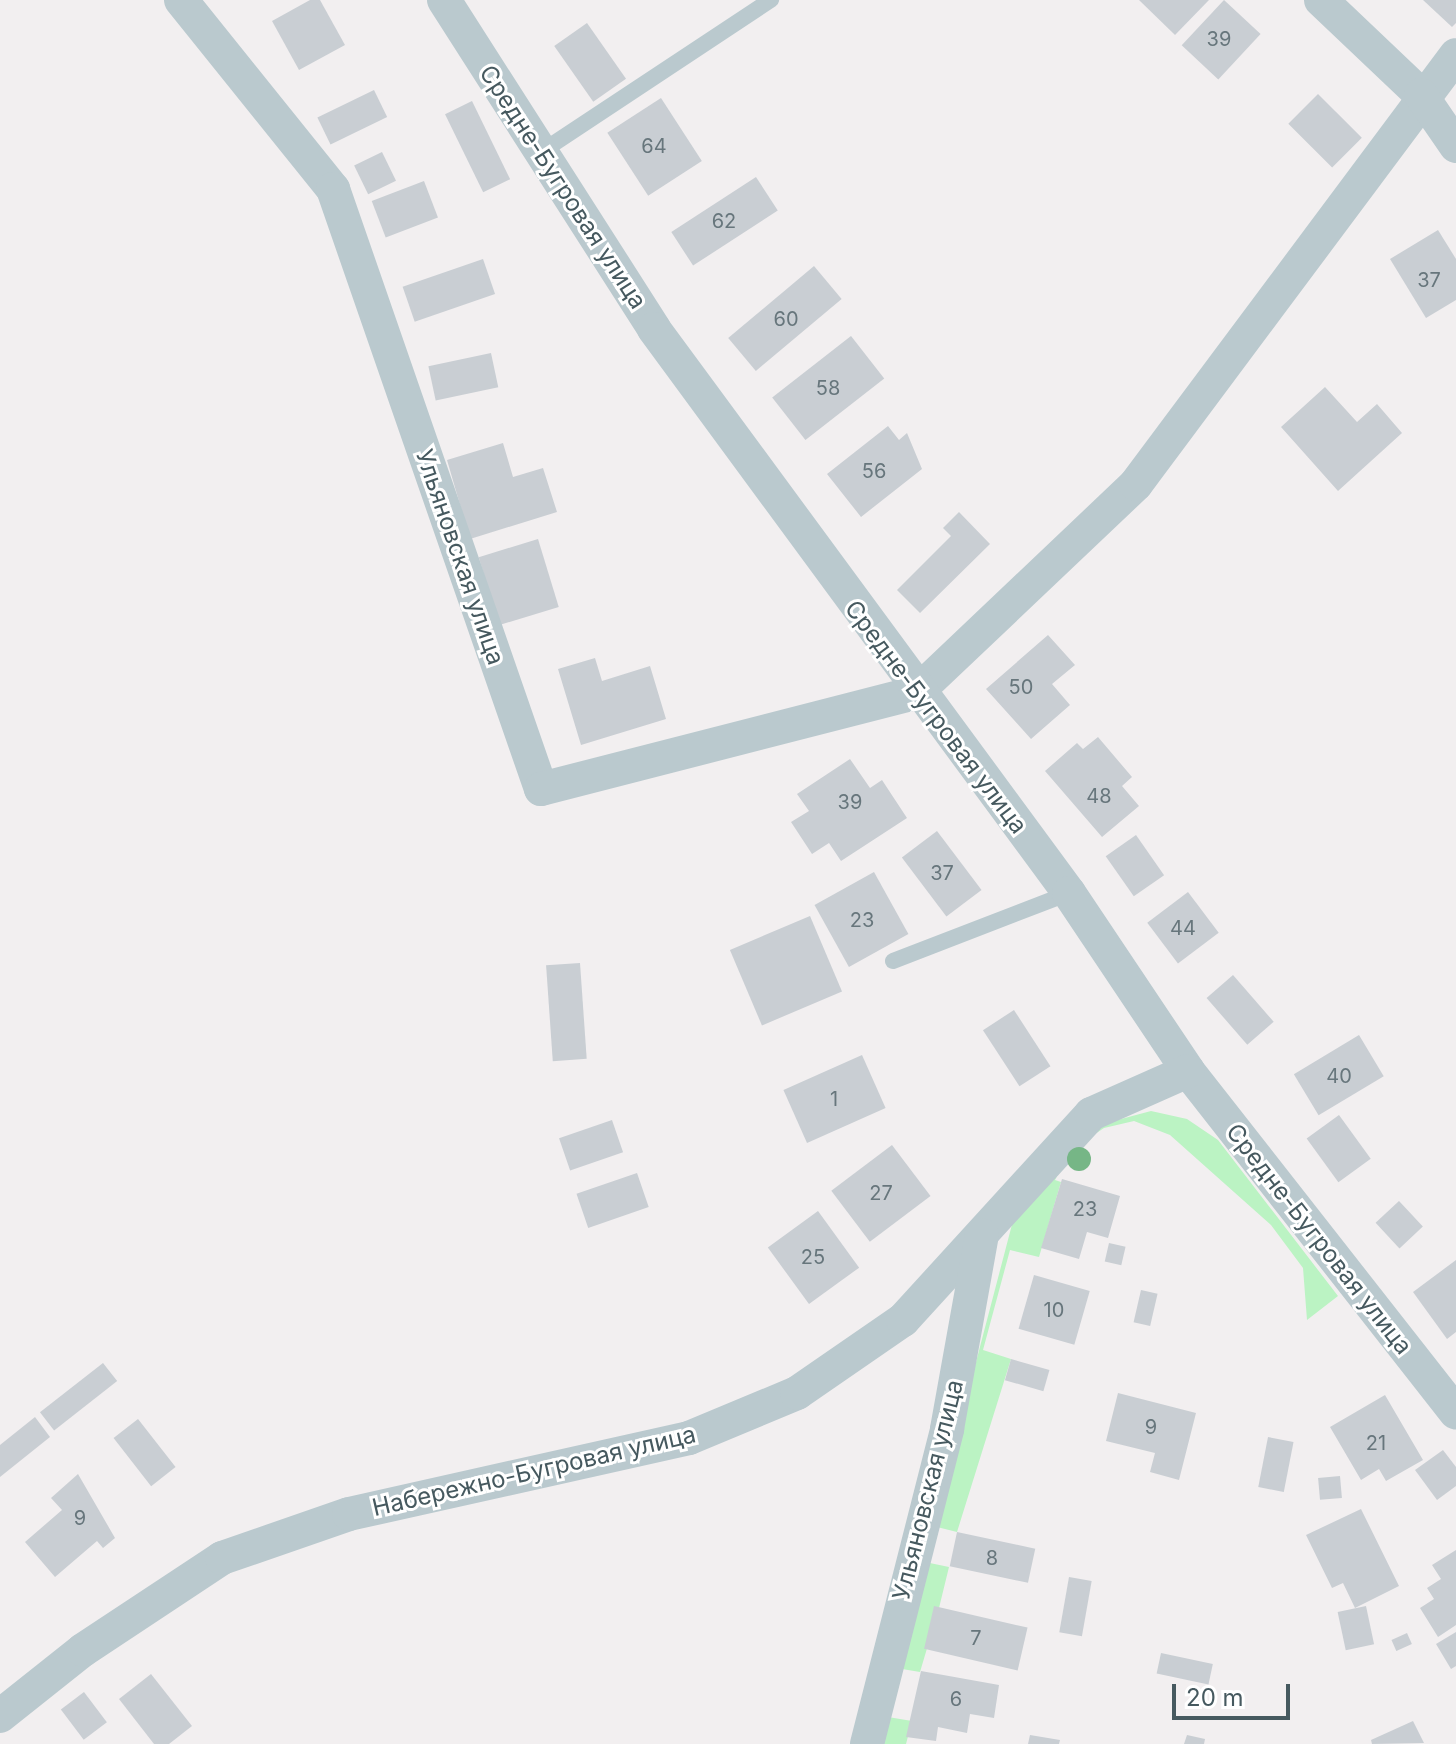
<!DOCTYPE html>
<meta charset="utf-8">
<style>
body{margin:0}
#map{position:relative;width:1456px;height:1744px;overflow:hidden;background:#f2eff0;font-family:Inter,sans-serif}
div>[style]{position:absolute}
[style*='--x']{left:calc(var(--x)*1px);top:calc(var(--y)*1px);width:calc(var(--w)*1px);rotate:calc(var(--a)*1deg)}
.green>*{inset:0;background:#bbf3c3}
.building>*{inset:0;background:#c9ced3;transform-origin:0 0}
.lane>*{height:16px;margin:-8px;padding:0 8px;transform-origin:8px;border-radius:8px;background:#bac9ce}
.street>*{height:34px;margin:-17px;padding:0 17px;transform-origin:17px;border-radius:17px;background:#bac9ce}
.trees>*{width:24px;height:24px;margin:-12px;border-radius:50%;background:#76b686}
span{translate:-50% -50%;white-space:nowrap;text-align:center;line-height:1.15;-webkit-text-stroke:6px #fff;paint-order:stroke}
.number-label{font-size:20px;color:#67767c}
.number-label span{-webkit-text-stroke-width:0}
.street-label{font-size:24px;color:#46595f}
.scale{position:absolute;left:1172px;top:1684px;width:118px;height:36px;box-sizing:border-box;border:4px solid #46595f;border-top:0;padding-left:10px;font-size:24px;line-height:28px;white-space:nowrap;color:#46595f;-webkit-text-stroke:6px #fff;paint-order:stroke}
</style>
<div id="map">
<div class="green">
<div style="clip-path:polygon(1151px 1111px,1187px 1119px,1218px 1140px,1338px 1296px,1307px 1320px,1303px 1268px,1271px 1225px,1170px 1135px,1134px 1121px,1104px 1128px,1071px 1150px,1055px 1180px,1061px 1182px,1039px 1257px,1010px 1250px,983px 1350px,1011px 1359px,957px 1532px,933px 1526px,925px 1562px,949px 1567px,939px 1608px,920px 1672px,896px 1668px,888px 1717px,912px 1721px,906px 1744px,876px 1744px,1015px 1213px,1091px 1127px)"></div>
</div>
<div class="building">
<div style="clip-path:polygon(310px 0,320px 0,345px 45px,299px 70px,272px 21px)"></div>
<div style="clip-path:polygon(1139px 0,1209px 0,1175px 35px)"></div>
<div style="left:1224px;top:0;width:50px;height:62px;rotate:43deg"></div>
<div style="clip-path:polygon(1423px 0,1456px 0,1456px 23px,1452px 27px)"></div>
<div style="left:587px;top:23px;width:68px;height:40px;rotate:55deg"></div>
<div style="left:374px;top:90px;width:30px;height:63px;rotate:64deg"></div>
<div style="left:1318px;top:94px;width:62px;height:42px;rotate:45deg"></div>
<div style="left:661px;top:98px;width:75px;height:64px;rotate:57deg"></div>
<div style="left:472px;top:101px;width:87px;height:30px;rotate:64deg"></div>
<div style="left:382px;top:152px;width:32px;height:31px;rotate:64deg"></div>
<div style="left:756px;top:177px;width:40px;height:101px;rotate:57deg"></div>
<div style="left:424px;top:181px;width:39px;height:56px;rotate:69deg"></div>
<div style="clip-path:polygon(1438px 230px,1456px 259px,1456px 300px,1426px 318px,1390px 259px)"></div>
<div style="left:483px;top:259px;width:37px;height:85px;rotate:71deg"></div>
<div style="left:814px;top:266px;width:43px;height:112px;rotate:50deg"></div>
<div style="left:851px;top:336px;width:54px;height:100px;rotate:52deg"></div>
<div style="left:491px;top:353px;width:35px;height:64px;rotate:78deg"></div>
<div style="clip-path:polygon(1325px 387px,1357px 422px,1377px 404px,1402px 433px,1338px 491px,1281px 427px)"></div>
<div style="clip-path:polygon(888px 426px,899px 440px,907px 433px,922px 469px,861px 517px,827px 474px)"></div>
<div style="clip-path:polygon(503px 443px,513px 477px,543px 468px,557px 512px,470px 539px,447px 460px)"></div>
<div style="clip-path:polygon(959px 512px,990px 544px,920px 613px,897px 590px,951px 536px,943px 528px)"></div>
<div style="left:538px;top:539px;width:71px;height:62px;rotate:73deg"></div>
<div style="clip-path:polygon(1048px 635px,1075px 665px,1052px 684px,1070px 705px,1031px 739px,986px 689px)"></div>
<div style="clip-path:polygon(595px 658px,602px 681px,650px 666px,666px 719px,581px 745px,558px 669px)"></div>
<div style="clip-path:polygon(1098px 737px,1132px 777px,1122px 786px,1139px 806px,1102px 837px,1045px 771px,1077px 743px,1083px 749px)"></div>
<div style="clip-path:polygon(850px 759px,870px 788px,882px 780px,907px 818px,841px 861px,829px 843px,812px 854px,791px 822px,809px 811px,797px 794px)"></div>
<div style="left:937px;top:831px;width:74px;height:44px;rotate:53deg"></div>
<div style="left:1136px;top:835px;width:49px;height:37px;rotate:55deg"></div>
<div style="left:874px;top:872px;width:71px;height:68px;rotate:61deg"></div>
<div style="left:1188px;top:892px;width:51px;height:51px;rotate:53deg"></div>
<div style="left:810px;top:916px;width:82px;height:87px;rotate:67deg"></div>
<div style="left:580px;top:963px;width:96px;height:34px;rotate:86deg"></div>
<div style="left:1233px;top:975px;width:62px;height:35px;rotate:49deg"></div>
<div style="left:1014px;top:1010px;width:67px;height:37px;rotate:57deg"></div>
<div style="left:1359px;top:1035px;width:48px;height:76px;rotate:59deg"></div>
<div style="left:862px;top:1055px;width:58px;height:86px;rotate:66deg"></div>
<div style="left:1339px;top:1115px;width:54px;height:40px;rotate:54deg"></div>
<div style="left:612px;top:1120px;width:34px;height:56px;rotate:71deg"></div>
<div style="left:892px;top:1145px;width:64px;height:76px;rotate:53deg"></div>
<div style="left:637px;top:1173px;width:36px;height:64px;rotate:71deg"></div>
<div style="clip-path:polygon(1062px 1179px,1120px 1196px,1108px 1238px,1087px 1232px,1079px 1259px,1041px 1248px)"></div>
<div style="left:1399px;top:1201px;width:35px;height:32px;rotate:47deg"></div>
<div style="left:818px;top:1211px;width:70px;height:62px;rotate:54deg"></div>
<div style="left:1109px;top:1243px;width:17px;height:19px;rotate:13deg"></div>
<div style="clip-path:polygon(1456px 1260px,1456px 1332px,1447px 1339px,1413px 1292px)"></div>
<div style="left:1034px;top:1275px;width:58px;height:56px;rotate:16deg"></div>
<div style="left:1141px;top:1290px;width:17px;height:33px;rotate:13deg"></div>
<div style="left:1011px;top:1359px;width:40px;height:22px;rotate:16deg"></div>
<div style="left:103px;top:1363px;width:23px;height:80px;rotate:52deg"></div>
<div style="clip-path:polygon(1118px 1393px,1196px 1413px,1179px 1480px,1150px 1472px,1155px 1453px,1106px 1441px)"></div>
<div style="clip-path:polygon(1385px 1395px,1423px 1460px,1386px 1481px,1379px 1469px,1361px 1480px,1330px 1427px)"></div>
<div style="clip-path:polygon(35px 1417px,50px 1437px,0 1477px,0 1445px)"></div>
<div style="left:138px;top:1419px;width:61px;height:31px;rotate:52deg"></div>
<div style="left:1268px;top:1437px;width:26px;height:51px;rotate:11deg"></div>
<div style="clip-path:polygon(1443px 1450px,1456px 1467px,1456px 1486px,1437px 1500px,1415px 1470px)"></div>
<div style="clip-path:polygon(78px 1474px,115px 1538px,103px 1548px,97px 1541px,55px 1577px,25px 1542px,62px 1510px,51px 1498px)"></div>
<div style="left:1340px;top:1476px;width:22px;height:22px;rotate:85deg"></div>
<div style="clip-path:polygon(1361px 1509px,1399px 1586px,1355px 1608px,1343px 1583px,1332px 1588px,1306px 1535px)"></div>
<div style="left:957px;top:1532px;width:80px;height:35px;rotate:12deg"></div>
<div style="clip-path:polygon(1456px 1550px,1456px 1625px,1438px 1637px,1420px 1608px,1434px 1599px,1427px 1588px,1441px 1579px,1432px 1565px)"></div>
<div style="left:1069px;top:1577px;width:23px;height:56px;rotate:10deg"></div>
<div style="left:934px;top:1606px;width:96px;height:44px;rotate:13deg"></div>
<div style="left:1366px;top:1606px;width:39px;height:29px;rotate:78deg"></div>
<div style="clip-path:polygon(1456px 1632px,1456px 1666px,1451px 1669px,1436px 1644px)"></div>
<div style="left:1407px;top:1633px;width:12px;height:17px;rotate:66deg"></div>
<div style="left:1161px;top:1653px;width:53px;height:21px;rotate:12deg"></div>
<div style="clip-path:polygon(921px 1671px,999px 1685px,994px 1718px,970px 1714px,967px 1733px,938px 1727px,936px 1741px,906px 1737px)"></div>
<div style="clip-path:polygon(151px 1674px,192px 1726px,169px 1744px,154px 1744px,119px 1699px)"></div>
<div style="left:84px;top:1692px;width:38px;height:29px;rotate:53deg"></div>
<div style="clip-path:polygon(1413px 1721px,1424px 1743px,1372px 1744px,1371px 1740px)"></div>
<div style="clip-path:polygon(1030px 1735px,1060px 1740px,1059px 1744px,1028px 1744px)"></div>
<div style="clip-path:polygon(1187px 1735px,1205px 1739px,1204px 1744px,1184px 1744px)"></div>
</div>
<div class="lane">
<div style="--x:541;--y:152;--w:276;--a:-33.5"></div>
<div style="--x:893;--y:961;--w:189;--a:-21.1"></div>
</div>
<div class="street">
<div style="--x:181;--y:0;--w:243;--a:51.2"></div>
<div style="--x:333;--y:189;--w:635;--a:70.88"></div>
<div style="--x:541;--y:789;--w:387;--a:-14.4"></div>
<div style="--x:916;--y:693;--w:303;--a:-43.5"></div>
<div style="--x:1136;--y:484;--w:535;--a:-53.28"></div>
<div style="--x:444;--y:0;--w:390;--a:57.4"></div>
<div style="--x:654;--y:329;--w:700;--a:53.65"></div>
<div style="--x:1069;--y:893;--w:214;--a:56.2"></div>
<div style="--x:1188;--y:1071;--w:434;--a:51.9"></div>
<div style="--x:1321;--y:0;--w:138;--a:43.5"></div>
<div style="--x:1421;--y:95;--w:62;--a:55.5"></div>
<div style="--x:0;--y:1716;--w:106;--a:-38.5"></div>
<div style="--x:83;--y:1650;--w:167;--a:-33.5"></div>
<div style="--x:222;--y:1558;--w:134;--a:-19.1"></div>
<div style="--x:349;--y:1514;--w:348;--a:-12.6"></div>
<div style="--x:689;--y:1438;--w:117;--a:-22.6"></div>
<div style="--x:797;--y:1393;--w:129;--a:-34.6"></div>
<div style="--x:903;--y:1320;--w:279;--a:-47.6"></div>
<div style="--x:1091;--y:1114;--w:106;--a:-23.9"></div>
<div style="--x:867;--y:1744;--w:325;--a:-75.7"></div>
<div style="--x:947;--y:1429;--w:197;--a:-79.8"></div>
</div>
<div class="trees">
<div style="left:1079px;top:1159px"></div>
</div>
<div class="number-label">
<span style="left:1219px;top:39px">39</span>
<span style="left:654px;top:146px">64</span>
<span style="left:724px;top:221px">62</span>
<span style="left:1429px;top:280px">37</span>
<span style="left:786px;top:319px">60</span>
<span style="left:828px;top:388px">58</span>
<span style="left:874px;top:471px">56</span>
<span style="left:1021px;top:687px">50</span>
<span style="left:1099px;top:796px">48</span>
<span style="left:850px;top:802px">39</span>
<span style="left:942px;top:873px">37</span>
<span style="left:862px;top:920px">23</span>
<span style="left:1183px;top:928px">44</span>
<span style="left:1339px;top:1076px">40</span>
<span style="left:834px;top:1099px">1</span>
<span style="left:881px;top:1193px">27</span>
<span style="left:1085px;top:1209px">23</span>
<span style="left:813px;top:1257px">25</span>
<span style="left:1054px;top:1310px">10</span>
<span style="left:1151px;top:1427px">9</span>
<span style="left:1376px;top:1443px">21</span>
<span style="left:80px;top:1518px">9</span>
<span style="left:992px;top:1558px">8</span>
<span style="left:976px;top:1638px">7</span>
<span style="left:956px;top:1699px">6</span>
</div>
<div class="street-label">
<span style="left:563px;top:187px;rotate:57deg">Средне-Бугровая улица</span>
<span style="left:460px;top:557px;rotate:71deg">Ульяновская улица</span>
<span style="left:936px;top:717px;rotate:53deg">Средне-Бугровая улица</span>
<span style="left:1319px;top:1239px;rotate:52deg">Средне-Бугровая улица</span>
<span style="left:534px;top:1471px;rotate:-13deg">Набережно-Бугровая улица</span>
<span style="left:928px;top:1490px;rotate:-76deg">Ульяновская улица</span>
</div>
<div class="scale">20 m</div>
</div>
